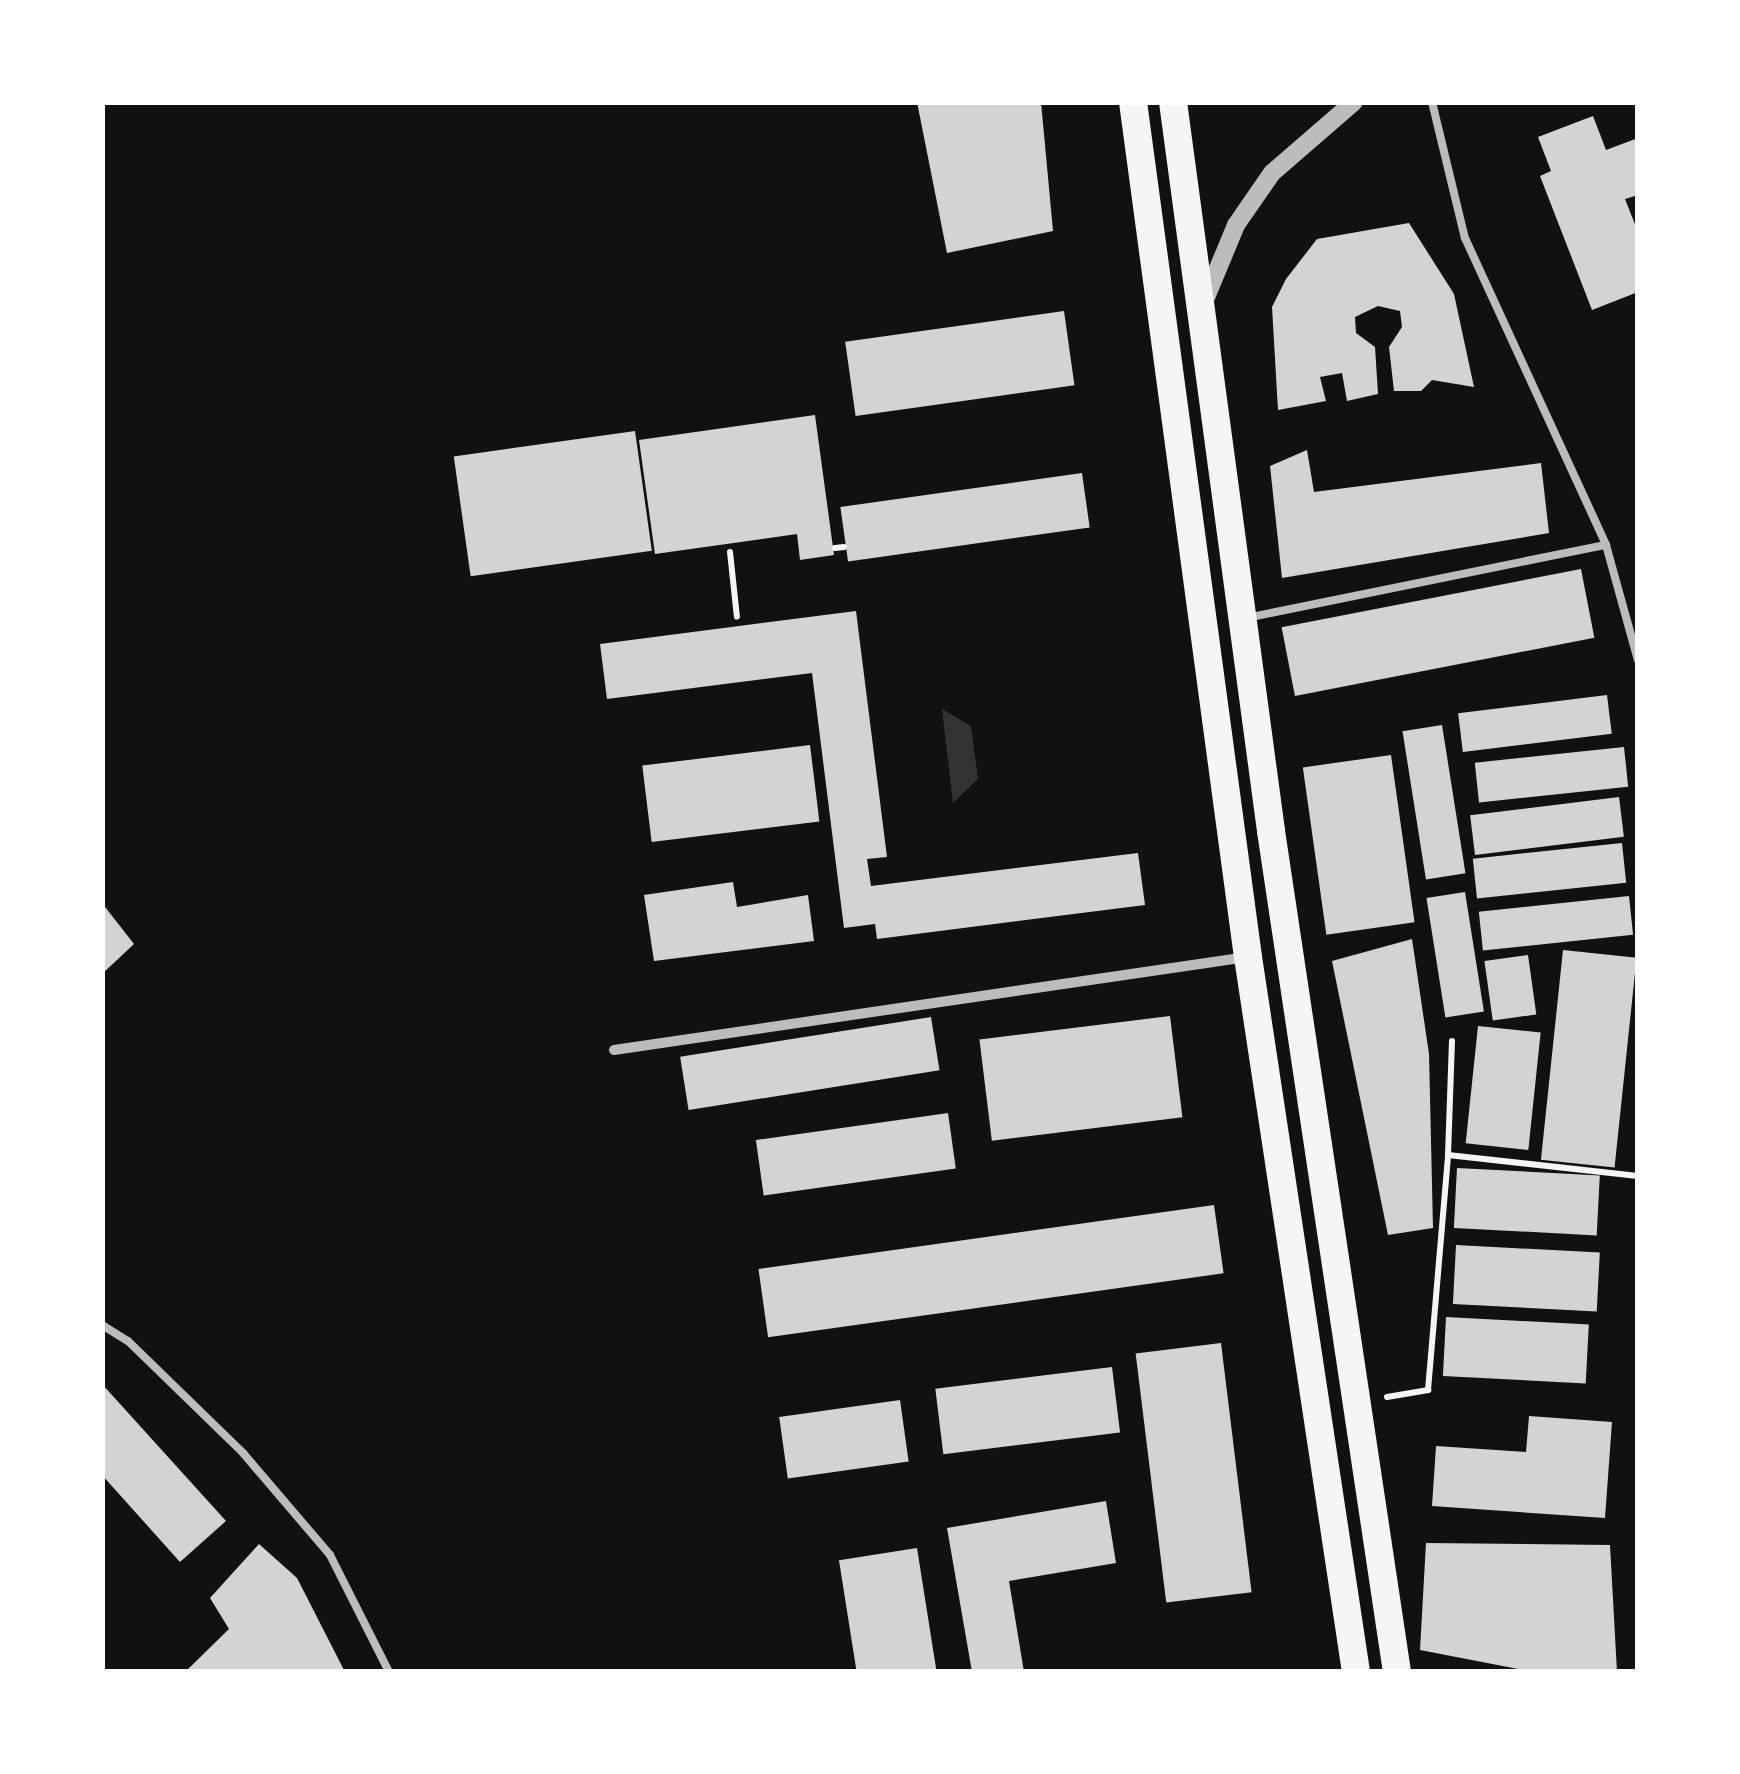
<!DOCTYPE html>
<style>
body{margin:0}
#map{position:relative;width:1740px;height:1774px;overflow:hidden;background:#111;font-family:"IBM Plex Serif",serif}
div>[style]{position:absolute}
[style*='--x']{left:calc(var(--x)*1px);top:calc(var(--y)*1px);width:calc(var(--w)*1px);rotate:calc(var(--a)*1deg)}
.water>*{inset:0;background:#333}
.building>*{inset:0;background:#d3d3d3;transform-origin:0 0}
.path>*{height:6px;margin:-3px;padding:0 3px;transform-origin:3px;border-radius:3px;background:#f5f5f5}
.service>*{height:8px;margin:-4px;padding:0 4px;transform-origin:4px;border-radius:4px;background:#bcbcbc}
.minor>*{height:10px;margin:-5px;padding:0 5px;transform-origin:5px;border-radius:5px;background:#bcbcbc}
.tertiary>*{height:18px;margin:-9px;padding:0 9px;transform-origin:9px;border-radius:9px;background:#bcbcbc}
.trunk>*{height:28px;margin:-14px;padding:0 14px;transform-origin:14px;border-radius:14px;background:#f5f5f5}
span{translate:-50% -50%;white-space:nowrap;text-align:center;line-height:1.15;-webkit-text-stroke:10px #fff;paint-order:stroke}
.frame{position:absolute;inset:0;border:105px solid #fff;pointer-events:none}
</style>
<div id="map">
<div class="water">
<div style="clip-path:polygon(942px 709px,971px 726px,978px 779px,953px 803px)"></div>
</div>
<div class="building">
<div style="clip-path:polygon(917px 102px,1041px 102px,1053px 231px,947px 253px)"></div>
<div style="clip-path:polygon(1593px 116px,1606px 150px,1638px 138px,1638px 195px,1625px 199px,1638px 232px,1638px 292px,1592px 310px,1540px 176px,1551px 171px,1538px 137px)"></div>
<div style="clip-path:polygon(1409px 223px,1454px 294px,1474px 387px,1432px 380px,1421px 391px,1394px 391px,1389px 347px,1402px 327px,1400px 311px,1378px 306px,1355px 317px,1356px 333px,1375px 347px,1378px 394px,1347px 401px,1342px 373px,1320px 377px,1326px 401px,1278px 410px,1272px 307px,1286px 279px,1317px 239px)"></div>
<div style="left:1064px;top:311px;width:75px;height:221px;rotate:82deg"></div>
<div style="clip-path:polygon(815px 415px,834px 555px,800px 560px,797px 534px,655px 554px,639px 440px)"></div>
<div style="left:635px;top:431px;width:121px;height:183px;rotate:82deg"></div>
<div style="clip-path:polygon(1307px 450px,1314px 492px,1541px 463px,1549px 533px,1282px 578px,1270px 466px)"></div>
<div style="left:1082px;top:473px;width:55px;height:244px;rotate:82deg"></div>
<div style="left:1581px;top:569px;width:70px;height:305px;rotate:79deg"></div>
<div style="clip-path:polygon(856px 611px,887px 857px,867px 859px,871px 886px,1138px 853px,1145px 905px,877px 939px,875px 924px,844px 928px,812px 673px,607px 699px,600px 644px)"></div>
<div style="left:1607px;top:695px;width:39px;height:150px;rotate:83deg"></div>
<div style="left:1442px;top:725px;width:150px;height:40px;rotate:81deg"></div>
<div style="left:810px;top:745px;width:77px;height:169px;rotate:83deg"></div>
<div style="left:1624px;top:747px;width:40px;height:150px;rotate:84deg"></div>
<div style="left:1391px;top:755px;width:169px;height:89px;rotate:82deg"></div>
<div style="left:1619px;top:797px;width:40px;height:150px;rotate:83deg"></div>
<div style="left:1622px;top:843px;width:40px;height:150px;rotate:84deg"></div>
<div style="clip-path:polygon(733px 882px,737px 907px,808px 895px,814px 941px,654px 961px,644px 895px)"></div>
<div style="left:1465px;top:892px;width:121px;height:39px;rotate:81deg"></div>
<div style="left:1629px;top:896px;width:39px;height:151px;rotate:84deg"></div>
<div style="clip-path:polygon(102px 903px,134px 944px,102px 974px)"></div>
<div style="clip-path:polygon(1412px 939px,1429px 1054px,1433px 1228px,1388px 1235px,1332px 961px)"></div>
<div style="left:1563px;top:950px;width:74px;height:211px;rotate:6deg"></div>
<div style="left:1528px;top:955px;width:60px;height:44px;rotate:82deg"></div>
<div style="left:1170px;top:1016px;width:102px;height:192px;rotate:83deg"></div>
<div style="left:931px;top:1017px;width:54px;height:254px;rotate:81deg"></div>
<div style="left:1478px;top:1026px;width:63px;height:118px;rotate:6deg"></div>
<div style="left:948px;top:1113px;width:56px;height:194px;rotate:82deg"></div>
<div style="left:1457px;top:1168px;width:143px;height:60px;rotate:3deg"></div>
<div style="left:1214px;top:1205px;width:69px;height:460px;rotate:82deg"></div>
<div style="left:1456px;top:1245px;width:144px;height:59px;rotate:3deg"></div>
<div style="left:1446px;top:1317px;width:143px;height:59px;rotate:3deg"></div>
<div style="left:1221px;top:1343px;width:251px;height:86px;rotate:83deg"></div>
<div style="left:1112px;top:1367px;width:66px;height:178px;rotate:83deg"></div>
<div style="clip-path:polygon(102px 1384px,226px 1521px,180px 1562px,102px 1475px)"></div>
<div style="left:900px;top:1400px;width:62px;height:122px;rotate:82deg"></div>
<div style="clip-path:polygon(1529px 1416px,1612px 1422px,1605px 1518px,1432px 1506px,1436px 1446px,1526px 1452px)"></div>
<div style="clip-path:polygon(1106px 1501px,1116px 1563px,1009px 1581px,1024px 1672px,972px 1672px,947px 1528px)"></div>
<div style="clip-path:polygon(1426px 1543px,1610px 1545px,1617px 1672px,1534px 1672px,1420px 1650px)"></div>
<div style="clip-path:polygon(259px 1544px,297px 1578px,345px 1672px,185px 1672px,229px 1629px,210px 1598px)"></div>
<div style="left:917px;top:1548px;width:126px;height:79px;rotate:81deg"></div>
</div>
<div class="path">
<div style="--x:835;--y:548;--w:9;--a:-6"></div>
<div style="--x:730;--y:552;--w:65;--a:83.9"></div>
<div style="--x:1448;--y:1155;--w:114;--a:-88"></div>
<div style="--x:1387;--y:1397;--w:42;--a:-9.7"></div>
<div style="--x:1428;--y:1390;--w:236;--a:-85.1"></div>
<div style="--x:1448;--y:1155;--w:191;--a:6.3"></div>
</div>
<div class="service">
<div style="--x:1432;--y:102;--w:140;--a:76.4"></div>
<div style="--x:1465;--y:238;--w:338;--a:65.3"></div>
<div style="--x:1606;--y:545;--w:119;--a:74.5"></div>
<div style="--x:1246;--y:618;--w:367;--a:-11.5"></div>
<div style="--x:102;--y:1325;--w:31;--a:32"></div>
<div style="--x:128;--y:1341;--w:161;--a:44.2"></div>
<div style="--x:243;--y:1453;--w:134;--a:49.5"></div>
<div style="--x:330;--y:1555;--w:131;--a:63.2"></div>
</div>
<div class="minor">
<div style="--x:614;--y:1050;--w:640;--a:-8.36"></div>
</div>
<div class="tertiary">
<div style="--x:1204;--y:302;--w:83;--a:-67.4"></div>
<div style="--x:1236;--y:225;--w:63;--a:-55.3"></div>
<div style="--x:1272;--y:173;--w:108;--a:-40.9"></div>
</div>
<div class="trunk">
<div style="--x:1133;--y:102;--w:863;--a:82.34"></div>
<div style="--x:1248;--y:957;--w:723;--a:81.41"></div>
<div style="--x:1173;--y:102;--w:736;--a:82.34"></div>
<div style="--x:1271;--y:831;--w:850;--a:81.48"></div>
</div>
<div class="frame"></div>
</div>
